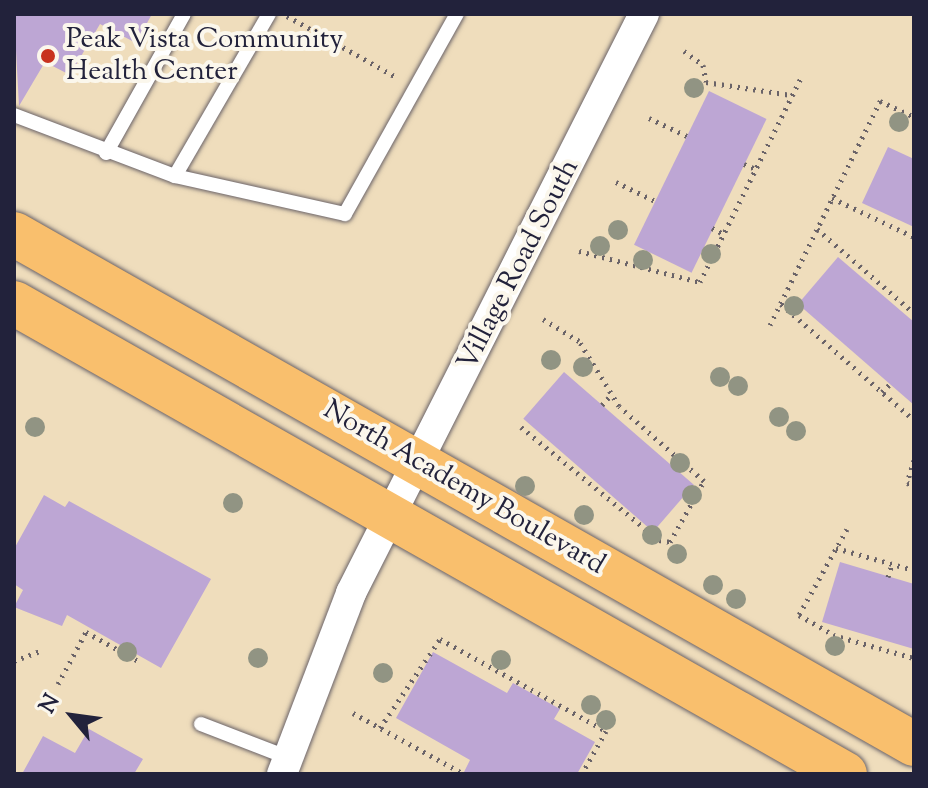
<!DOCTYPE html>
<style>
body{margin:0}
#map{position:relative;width:928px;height:788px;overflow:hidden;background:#efddbc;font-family:"Sorts Mill Goudy",serif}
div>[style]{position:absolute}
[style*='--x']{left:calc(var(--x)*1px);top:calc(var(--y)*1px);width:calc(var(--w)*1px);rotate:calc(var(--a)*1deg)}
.building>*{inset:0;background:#bda6d4;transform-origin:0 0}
.path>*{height:5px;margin-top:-2.5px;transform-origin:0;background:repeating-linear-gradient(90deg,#6a6368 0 2px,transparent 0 8px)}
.roads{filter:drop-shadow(0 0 2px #6a6368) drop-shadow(0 0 2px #6a6368)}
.service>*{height:14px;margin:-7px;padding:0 7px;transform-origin:7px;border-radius:7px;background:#fff}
.minor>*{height:30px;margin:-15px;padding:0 15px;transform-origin:15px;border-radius:15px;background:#fff}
.trunk>*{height:44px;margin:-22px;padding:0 22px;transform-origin:22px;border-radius:22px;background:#f9bf6d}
.trees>*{width:20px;height:20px;margin:-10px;border-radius:50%;background:#919483}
.dots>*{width:22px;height:22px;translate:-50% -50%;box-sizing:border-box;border:4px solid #fbf7ec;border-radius:50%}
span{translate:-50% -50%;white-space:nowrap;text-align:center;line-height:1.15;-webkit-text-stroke:8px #fbf7ec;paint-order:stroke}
.poi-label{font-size:28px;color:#22223b}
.left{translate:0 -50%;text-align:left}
.street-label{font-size:28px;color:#22223b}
.frame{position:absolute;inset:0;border:16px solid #22223b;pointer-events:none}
.north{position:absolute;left:32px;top:676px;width:80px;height:80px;-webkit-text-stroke:6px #fbf7ec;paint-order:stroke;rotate:299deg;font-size:22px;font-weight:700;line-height:32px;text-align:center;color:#22223b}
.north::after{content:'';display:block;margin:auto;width:28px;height:36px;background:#22223b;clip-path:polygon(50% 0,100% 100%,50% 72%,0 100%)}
</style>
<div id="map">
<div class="building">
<div style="clip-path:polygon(14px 14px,152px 14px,136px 43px,100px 24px,70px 75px,45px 62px,19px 106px)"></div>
<div style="left:709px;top:91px;width:64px;height:171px;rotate:26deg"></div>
<div style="clip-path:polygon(888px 147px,914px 159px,914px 227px,862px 203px)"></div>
<div style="clip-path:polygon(838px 257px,914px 322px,914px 405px,798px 304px)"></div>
<div style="left:564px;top:372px;width:172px;height:62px;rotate:41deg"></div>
<div style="clip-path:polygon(44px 495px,65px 507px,69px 501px,211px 579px,161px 668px,67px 615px,62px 626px,14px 607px,23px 590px,14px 584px,14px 549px)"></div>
<div style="clip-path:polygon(840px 562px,914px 584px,914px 649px,822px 622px)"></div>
<div style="clip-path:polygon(433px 652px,507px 693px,513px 683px,560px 709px,554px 719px,595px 742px,577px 774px,463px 774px,470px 760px,396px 718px)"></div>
<div style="clip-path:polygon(89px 729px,143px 759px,134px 774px,22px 774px,43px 736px,75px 753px)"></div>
</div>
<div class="path">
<div style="--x:287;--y:16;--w:127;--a:29.2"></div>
<div style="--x:684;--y:51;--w:24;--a:36"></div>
<div style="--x:703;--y:65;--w:17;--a:80"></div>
<div style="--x:706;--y:82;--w:86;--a:8.7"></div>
<div style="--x:649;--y:118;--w:42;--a:25.3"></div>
<div style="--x:744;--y:164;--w:13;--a:23"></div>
<div style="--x:616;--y:182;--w:43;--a:26"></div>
<div style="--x:832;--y:198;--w:91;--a:25.4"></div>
<div style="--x:712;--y:228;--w:13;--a:27"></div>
<div style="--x:817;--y:229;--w:128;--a:40.9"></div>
<div style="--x:579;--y:251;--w:125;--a:14.4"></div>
<div style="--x:700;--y:282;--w:230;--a:-63.7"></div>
<div style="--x:781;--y:304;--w:176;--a:41.1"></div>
<div style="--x:770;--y:325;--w:250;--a:-63.8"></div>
<div style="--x:880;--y:101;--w:38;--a:25"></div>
<div style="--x:882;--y:392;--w:11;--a:-45"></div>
<div style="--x:602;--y:405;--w:13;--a:-48"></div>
<div style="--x:521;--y:427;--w:178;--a:39.3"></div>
<div style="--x:659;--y:540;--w:11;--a:10"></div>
<div style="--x:670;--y:542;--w:70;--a:-60.9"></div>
<div style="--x:704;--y:481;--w:113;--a:-138.6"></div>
<div style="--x:619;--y:406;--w:76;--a:-121.6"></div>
<div style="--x:579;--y:341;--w:42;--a:-148.6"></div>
<div style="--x:914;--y:460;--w:24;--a:107"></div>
<div style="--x:907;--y:483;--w:7;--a:16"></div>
<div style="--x:847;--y:529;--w:98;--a:119.2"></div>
<div style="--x:799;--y:615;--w:39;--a:30"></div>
<div style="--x:833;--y:635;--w:84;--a:15.9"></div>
<div style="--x:836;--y:548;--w:81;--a:15.8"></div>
<div style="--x:888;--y:577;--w:14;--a:-73"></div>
<div style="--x:14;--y:661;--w:31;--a:-21"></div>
<div style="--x:58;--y:684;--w:59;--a:-61.7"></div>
<div style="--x:86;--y:632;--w:60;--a:29.1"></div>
<div style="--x:353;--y:713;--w:127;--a:28.8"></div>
<div style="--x:380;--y:728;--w:107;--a:-56"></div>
<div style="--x:440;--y:639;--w:190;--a:29"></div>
<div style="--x:606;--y:731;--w:49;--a:119.2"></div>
</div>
<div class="roads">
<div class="service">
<div style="--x:14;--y:115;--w:172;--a:20.8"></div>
<div style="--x:175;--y:176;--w:174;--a:12.6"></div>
<div style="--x:345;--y:214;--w:229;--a:-60.8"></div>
<div style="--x:106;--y:153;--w:159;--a:-60.7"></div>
<div style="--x:175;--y:176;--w:187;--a:-59.9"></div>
<div style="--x:201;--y:724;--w:94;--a:21.1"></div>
</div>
<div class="minor">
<div style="--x:282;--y:774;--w:194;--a:-69.1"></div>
<div style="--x:351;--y:593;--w:649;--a:-63.16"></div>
</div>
<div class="trunk">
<div style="--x:14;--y:234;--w:1034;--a:29.54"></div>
<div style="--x:14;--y:303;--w:955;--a:29.54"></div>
</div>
</div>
<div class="trees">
<div style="left:694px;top:88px"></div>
<div style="left:899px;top:122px"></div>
<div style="left:618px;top:230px"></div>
<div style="left:600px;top:246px"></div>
<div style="left:711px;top:254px"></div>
<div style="left:643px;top:260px"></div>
<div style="left:794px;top:306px"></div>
<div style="left:551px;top:360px"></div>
<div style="left:583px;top:367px"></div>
<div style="left:720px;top:377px"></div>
<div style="left:738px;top:386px"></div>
<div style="left:779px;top:417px"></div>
<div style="left:35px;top:427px"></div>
<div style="left:796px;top:431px"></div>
<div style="left:680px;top:463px"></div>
<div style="left:525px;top:486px"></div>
<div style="left:692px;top:495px"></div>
<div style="left:233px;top:503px"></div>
<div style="left:584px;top:515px"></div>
<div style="left:652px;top:535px"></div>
<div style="left:677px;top:554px"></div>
<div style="left:713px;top:585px"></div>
<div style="left:736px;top:599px"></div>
<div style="left:835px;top:646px"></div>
<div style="left:127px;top:652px"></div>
<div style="left:258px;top:658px"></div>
<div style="left:501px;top:660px"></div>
<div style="left:383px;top:673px"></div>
<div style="left:591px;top:705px"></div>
<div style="left:606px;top:720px"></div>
</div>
<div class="dots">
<div style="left:48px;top:56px;background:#c8321e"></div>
</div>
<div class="poi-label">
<span class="left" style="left:66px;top:56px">Peak Vista Community<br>Health Center</span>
</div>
<div class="street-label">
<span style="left:519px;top:265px;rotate:-63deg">Village Road South</span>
<span style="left:464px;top:488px;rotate:30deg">North Academy Boulevard</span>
</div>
<div class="frame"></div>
<div class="north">N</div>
</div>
